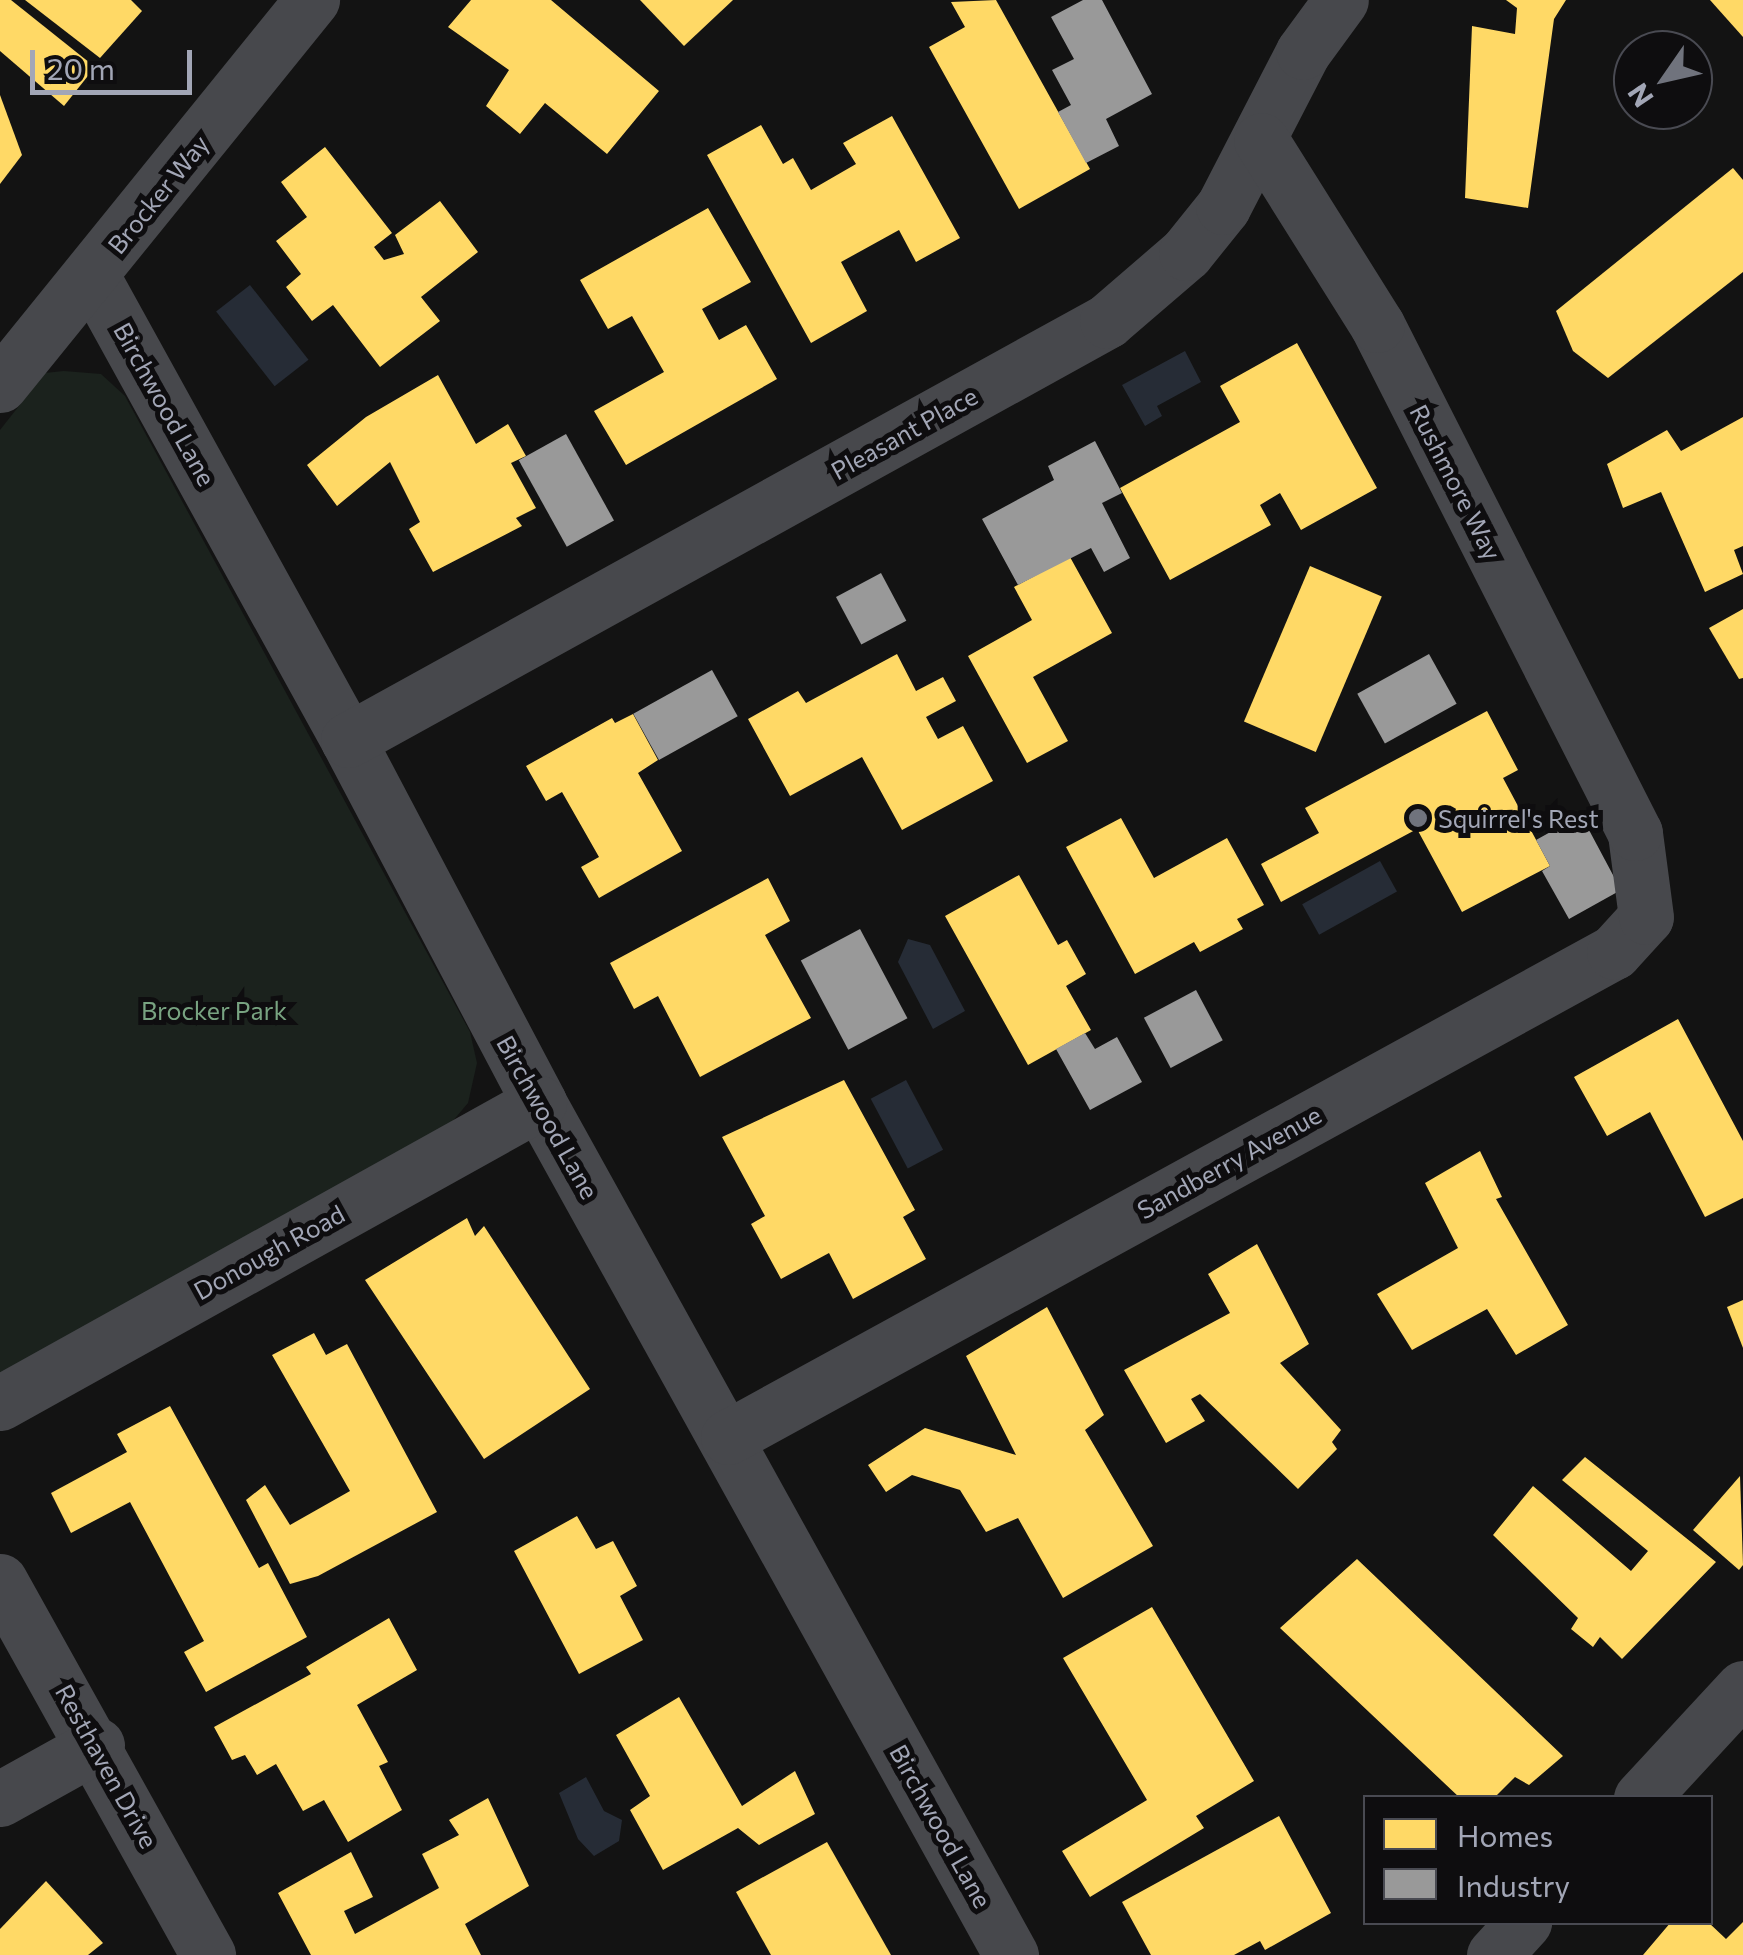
<!DOCTYPE html>
<style>
body{margin:0}
#map{position:relative;width:1743px;height:1955px;overflow:hidden;background:#131313;font-family:Commissioner,sans-serif}
div>[style]{position:absolute}
[style*='--x']{left:calc(var(--x)*1px);top:calc(var(--y)*1px);width:calc(var(--w)*1px);rotate:calc(var(--a)*1deg)}
.green>*{inset:0;background:#1b221d}
.water>*{inset:0;background:#262c36;transform-origin:0 0}
.homes>*{inset:0;background:#ffd966;transform-origin:0 0}
.industry>*{inset:0;background:#999;transform-origin:0 0}
.street>*{height:55px;margin:-27.5px;padding:0 27.5px;transform-origin:27.5px;border-radius:27.5px;background:#47484c}
.dots>*{width:28px;height:28px;translate:-50% -50%;box-sizing:border-box;border:5px solid #0e0d0f;border-radius:50%}
span{translate:-50% -50%;white-space:nowrap;text-align:center;line-height:1.15;-webkit-text-stroke:10px #0e0d0f;paint-order:stroke}
.street-label{font-size:25px;color:#a2a6b6}
.poi-label{font-size:25px;color:#a2a6b6}
.left{translate:0 -50%;text-align:left}
.park-label{font-size:25px;color:#78a381}
.legend{position:absolute;left:1363px;top:1795px;width:350px;height:130px;box-sizing:border-box;background:#0e0d0f;border:2px solid #494a52;margin:0;padding:12px 18px;list-style:none;font-size:30px;color:#a2a6b6}
.legend li{display:flex;align-items:center;gap:20px;height:50px}
.legend b{width:50px;border:2px solid #494a52}
.north{position:absolute;left:1613px;top:30px;width:100px;height:100px;box-sizing:border-box;background:#0e0d0f;border:2px solid #494a52;border-radius:50%;rotate:236deg;font-size:28px;font-weight:700;line-height:40px;text-align:center;color:#a2a6b6}
.north::after{content:'';display:block;margin:auto;width:35px;height:45px;background:#70737d;clip-path:polygon(50% 0,100% 100%,50% 72%,0 100%)}
.scale{position:absolute;left:30px;top:50px;width:162px;height:45px;box-sizing:border-box;border:5px solid #a2a6b6;border-top:0;padding-left:12px;font-size:30px;line-height:35px;white-space:nowrap;color:#a2a6b6;-webkit-text-stroke:8px #0e0d0f;paint-order:stroke}
</style>
<div id="map">
<div class="green">
<div style="clip-path:polygon(64px 371px,101px 374px,125px 396px,470px 1032px,477px 1063px,468px 1103px,446px 1129px,0 1374px,0 430px,45px 373px)"></div>
</div>
<div class="water">
<div style="left:250px;top:285px;width:95px;height:43px;rotate:52deg"></div>
<div style="clip-path:polygon(1185px 351px,1201px 382px,1157px 406px,1162px 416px,1145px 426px,1122px 385px)"></div>
<div style="left:1380px;top:861px;width:35px;height:89px;rotate:61deg"></div>
<div style="clip-path:polygon(908px 939px,930px 945px,965px 1011px,933px 1029px,898px 962px)"></div>
<div style="left:906px;top:1080px;width:79px;height:40px;rotate:62deg"></div>
<div style="clip-path:polygon(586px 1777px,604px 1811px,622px 1820px,619px 1841px,594px 1856px,578px 1839px,559px 1793px)"></div>
</div>
<div class="homes">
<div style="clip-path:polygon(0 0,11px 0,95px 67px,64px 106px,0 51px)"></div>
<div style="clip-path:polygon(25px 0,131px 0,142px 11px,100px 58px)"></div>
<div style="clip-path:polygon(471px 0,551px 0,659px 91px,607px 154px,545px 103px,520px 134px,486px 106px,509px 70px,448px 27px)"></div>
<div style="clip-path:polygon(640px 0,733px 0,684px 46px)"></div>
<div style="clip-path:polygon(996px 0,1090px 169px,1019px 209px,929px 47px,965px 27px,951px 2px)"></div>
<div style="clip-path:polygon(1506px 0,1566px 0,1554px 19px,1528px 208px,1465px 198px,1472px 26px,1515px 34px,1517px 8px)"></div>
<div style="clip-path:polygon(1710px 0,1743px 0,1743px 37px)"></div>
<div style="clip-path:polygon(0 95px,22px 155px,0 184px)"></div>
<div style="clip-path:polygon(892px 116px,960px 238px,916px 262px,899px 230px,841px 262px,867px 311px,811px 343px,707px 155px,761px 125px,783px 164px,793px 158px,811px 190px,856px 164px,843px 143px)"></div>
<div style="clip-path:polygon(325px 147px,392px 233px,374px 247px,384px 260px,404px 254px,395px 235px,440px 201px,478px 252px,421px 297px,440px 321px,380px 367px,333px 305px,312px 321px,286px 287px,301px 274px,276px 241px,307px 217px,281px 182px)"></div>
<div style="clip-path:polygon(1733px 168px,1743px 180px,1743px 272px,1608px 378px,1573px 351px,1556px 311px)"></div>
<div style="clip-path:polygon(708px 208px,751px 282px,702px 309px,719px 340px,746px 325px,777px 379px,626px 465px,594px 411px,664px 372px,632px 316px,608px 329px,580px 280px)"></div>
<div style="clip-path:polygon(1297px 343px,1377px 488px,1301px 530px,1280px 493px,1260px 505px,1271px 525px,1170px 580px,1120px 488px,1240px 422px,1220px 386px)"></div>
<div style="clip-path:polygon(438px 375px,476px 444px,508px 424px,526px 456px,511px 463px,536px 508px,516px 518px,522px 526px,433px 572px,409px 529px,420px 522px,390px 462px,337px 506px,307px 465px,366px 417px)"></div>
<div style="clip-path:polygon(1743px 417px,1743px 546px,1734px 550px,1743px 574px,1705px 592px,1661px 492px,1623px 508px,1607px 464px,1667px 430px,1681px 451px)"></div>
<div style="clip-path:polygon(1070px 557px,1112px 633px,1033px 677px,1068px 741px,1027px 763px,968px 656px,1032px 620px,1014px 587px)"></div>
<div style="left:1310px;top:566px;width:78px;height:169px;rotate:23deg"></div>
<div style="clip-path:polygon(1743px 609px,1743px 678px,1739px 679px,1709px 628px)"></div>
<div style="clip-path:polygon(897px 654px,916px 691px,943px 677px,956px 701px,926px 717px,938px 739px,963px 726px,993px 781px,902px 830px,862px 757px,790px 796px,748px 719px,798px 691px,806px 703px)"></div>
<div style="clip-path:polygon(1487px 711px,1518px 770px,1503px 778px,1550px 866px,1462px 912px,1417px 829px,1281px 902px,1261px 864px,1319px 833px,1305px 808px)"></div>
<div style="clip-path:polygon(633px 714px,658px 760px,638px 773px,682px 851px,599px 898px,581px 867px,599px 857px,562px 792px,546px 801px,526px 766px,612px 718px,615px 723px)"></div>
<div style="clip-path:polygon(1121px 818px,1154px 878px,1227px 838px,1264px 905px,1237px 919px,1243px 929px,1200px 952px,1194px 942px,1135px 974px,1066px 847px)"></div>
<div style="clip-path:polygon(1019px 875px,1058px 945px,1067px 940px,1086px 974px,1066px 986px,1091px 1030px,1028px 1065px,945px 916px)"></div>
<div style="clip-path:polygon(768px 878px,790px 921px,765px 935px,811px 1018px,700px 1077px,658px 996px,634px 1009px,610px 963px)"></div>
<div style="clip-path:polygon(1678px 1019px,1743px 1141px,1743px 1198px,1705px 1217px,1650px 1112px,1607px 1136px,1574px 1077px)"></div>
<div style="clip-path:polygon(844px 1080px,915px 1210px,903px 1217px,926px 1259px,853px 1299px,829px 1253px,781px 1279px,751px 1224px,765px 1216px,722px 1137px)"></div>
<div style="clip-path:polygon(1480px 1151px,1502px 1197px,1496px 1199px,1568px 1325px,1516px 1355px,1487px 1309px,1412px 1350px,1377px 1294px,1458px 1248px,1425px 1183px)"></div>
<div style="clip-path:polygon(467px 1218px,475px 1236px,484px 1226px,590px 1389px,484px 1459px,365px 1280px)"></div>
<div style="clip-path:polygon(1257px 1244px,1309px 1344px,1280px 1363px,1341px 1430px,1332px 1442px,1337px 1449px,1298px 1489px,1200px 1394px,1191px 1399px,1205px 1421px,1166px 1443px,1124px 1370px,1230px 1313px,1208px 1274px)"></div>
<div style="clip-path:polygon(1743px 1300px,1743px 1348px,1727px 1307px)"></div>
<div style="clip-path:polygon(1047px 1307px,1104px 1415px,1085px 1430px,1153px 1546px,1063px 1598px,1018px 1518px,986px 1532px,960px 1490px,912px 1475px,886px 1492px,868px 1465px,925px 1428px,1016px 1455px,966px 1356px)"></div>
<div style="clip-path:polygon(314px 1333px,326px 1355px,347px 1344px,437px 1512px,318px 1576px,290px 1584px,246px 1500px,265px 1485px,290px 1525px,350px 1491px,272px 1355px)"></div>
<div style="clip-path:polygon(170px 1406px,259px 1568px,268px 1563px,307px 1637px,206px 1692px,184px 1652px,204px 1641px,130px 1502px,71px 1533px,51px 1493px,127px 1452px,117px 1434px)"></div>
<div style="clip-path:polygon(1585px 1457px,1716px 1562px,1622px 1659px,1600px 1637px,1593px 1647px,1571px 1629px,1578px 1618px,1493px 1535px,1533px 1486px,1631px 1571px,1648px 1551px,1562px 1480px)"></div>
<div style="clip-path:polygon(1740px 1476px,1743px 1565px,1739px 1570px,1693px 1530px)"></div>
<div style="clip-path:polygon(577px 1516px,596px 1549px,613px 1541px,637px 1586px,620px 1596px,643px 1640px,579px 1674px,514px 1551px)"></div>
<div style="clip-path:polygon(1357px 1559px,1563px 1756px,1529px 1785px,1515px 1777px,1494px 1798px,1460px 1798px,1280px 1628px)"></div>
<div style="clip-path:polygon(1152px 1607px,1254px 1781px,1196px 1816px,1204px 1828px,1090px 1897px,1062px 1851px,1147px 1800px,1063px 1658px)"></div>
<div style="clip-path:polygon(389px 1618px,417px 1670px,357px 1705px,388px 1762px,379px 1766px,402px 1810px,348px 1842px,324px 1800px,303px 1811px,276px 1764px,257px 1775px,245px 1755px,232px 1760px,214px 1727px,311px 1674px,306px 1667px)"></div>
<div style="clip-path:polygon(679px 1697px,742px 1806px,795px 1771px,815px 1814px,759px 1845px,738px 1828px,663px 1870px,630px 1810px,650px 1796px,616px 1735px)"></div>
<div style="clip-path:polygon(488px 1798px,529px 1886px,465px 1924px,481px 1955px,311px 1955px,278px 1893px,351px 1852px,373px 1897px,344px 1911px,355px 1934px,439px 1888px,422px 1854px,459px 1835px,449px 1820px)"></div>
<div style="clip-path:polygon(1279px 1816px,1331px 1913px,1265px 1950px,1260px 1941px,1234px 1955px,1151px 1955px,1122px 1902px)"></div>
<div style="clip-path:polygon(827px 1842px,891px 1955px,771px 1955px,736px 1892px)"></div>
<div style="clip-path:polygon(46px 1881px,103px 1943px,88px 1955px,0 1955px,0 1929px)"></div>
<div style="clip-path:polygon(1671px 1922px,1708px 1922px,1726px 1939px,1743px 1922px,1743px 1955px,1643px 1955px)"></div>
</div>
<div class="industry">
<div style="clip-path:polygon(1083px 0,1102px 0,1152px 94px,1106px 119px,1119px 146px,1086px 163px,1058px 112px,1071px 105px,1052px 70px,1074px 59px,1051px 17px)"></div>
<div style="left:566px;top:434px;width:99px;height:54px;rotate:61deg"></div>
<div style="clip-path:polygon(1095px 441px,1122px 493px,1102px 503px,1130px 558px,1104px 572px,1091px 548px,1018px 585px,982px 519px,1054px 480px,1048px 466px)"></div>
<div style="left:881px;top:573px;width:54px;height:51px;rotate:62deg"></div>
<div style="left:1429px;top:654px;width:57px;height:82px;rotate:61deg"></div>
<div style="left:712px;top:670px;width:53px;height:90px;rotate:61deg"></div>
<div style="clip-path:polygon(1581px 815px,1621px 890px,1569px 919px,1542px 871px,1550px 866px,1536px 840px)"></div>
<div style="left:860px;top:929px;width:101px;height:67px;rotate:62deg"></div>
<div style="left:1196px;top:990px;width:57px;height:59px;rotate:62deg"></div>
<div style="clip-path:polygon(1085px 1033px,1095px 1049px,1117px 1037px,1142px 1082px,1090px 1110px,1056px 1049px)"></div>
</div>
<div class="street">
<div style="--x:92;--y:276;--w:530;--a:61.11"></div>
<div style="--x:348;--y:740;--w:410;--a:62.2"></div>
<div style="--x:539;--y:1103;--w:974;--a:61.01"></div>
<div style="--x:0;--y:385;--w:496;--a:-51"></div>
<div style="--x:348;--y:740;--w:867;--a:-28.9"></div>
<div style="--x:1107;--y:321;--w:104;--a:-40.7"></div>
<div style="--x:1186;--y:253;--w:59;--a:-51.2"></div>
<div style="--x:1223;--y:207;--w:174;--a:-62.7"></div>
<div style="--x:1303;--y:52;--w:64;--a:-53.8"></div>
<div style="--x:0;--y:1403;--w:617;--a:-29.1"></div>
<div style="--x:728;--y:1437;--w:1010;--a:-28.7"></div>
<div style="--x:1614;--y:952;--w:47;--a:-47.6"></div>
<div style="--x:1646;--y:917;--w:85;--a:-97.5"></div>
<div style="--x:1635;--y:833;--w:570;--a:-116.92"></div>
<div style="--x:1377;--y:325;--w:218;--a:-122.1"></div>
<div style="--x:0;--y:1581;--w:428;--a:60.9"></div>
<div style="--x:1641;--y:1798;--w:150;--a:-47.2"></div>
<div style="--x:0;--y:1799;--w:111;--a:-29.1"></div>
<div style="--x:1494;--y:1955;--w:45;--a:-47.7"></div>
</div>
<div class="dots">
<div style="left:1418px;top:818px;background:#70737d"></div>
</div>
<div class="street-label">
<span style="left:158px;top:194px;rotate:-51deg">Brocker Way</span>
<span style="left:165px;top:404px;rotate:61deg">Birchwood Lane</span>
<span style="left:904px;top:433px;rotate:-29deg">Pleasant Place</span>
<span style="left:1456px;top:482px;rotate:63deg">Rushmore Way</span>
<span style="left:548px;top:1117px;rotate:61deg">Birchwood Lane</span>
<span style="left:1229px;top:1162px;rotate:-29deg">Sandberry Avenue</span>
<span style="left:269px;top:1252px;rotate:-29deg">Donough Road</span>
<span style="left:107px;top:1766px;rotate:61deg">Resthaven Drive</span>
<span style="left:941px;top:1826px;rotate:61deg">Birchwood Lane</span>
</div>
<div class="poi-label">
<span class="left" style="left:1438px;top:818px">Squirrel's Rest</span>
</div>
<div class="park-label">
<span style="left:214px;top:1010px">Brocker Park</span>
</div>
<ul class="legend">
<li><b style="height:28px;background:#ffd966"></b>Homes</li>
<li><b style="height:28px;background:#999"></b>Industry</li>
</ul>
<div class="north">N</div>
<div class="scale">20 m</div>
</div>
